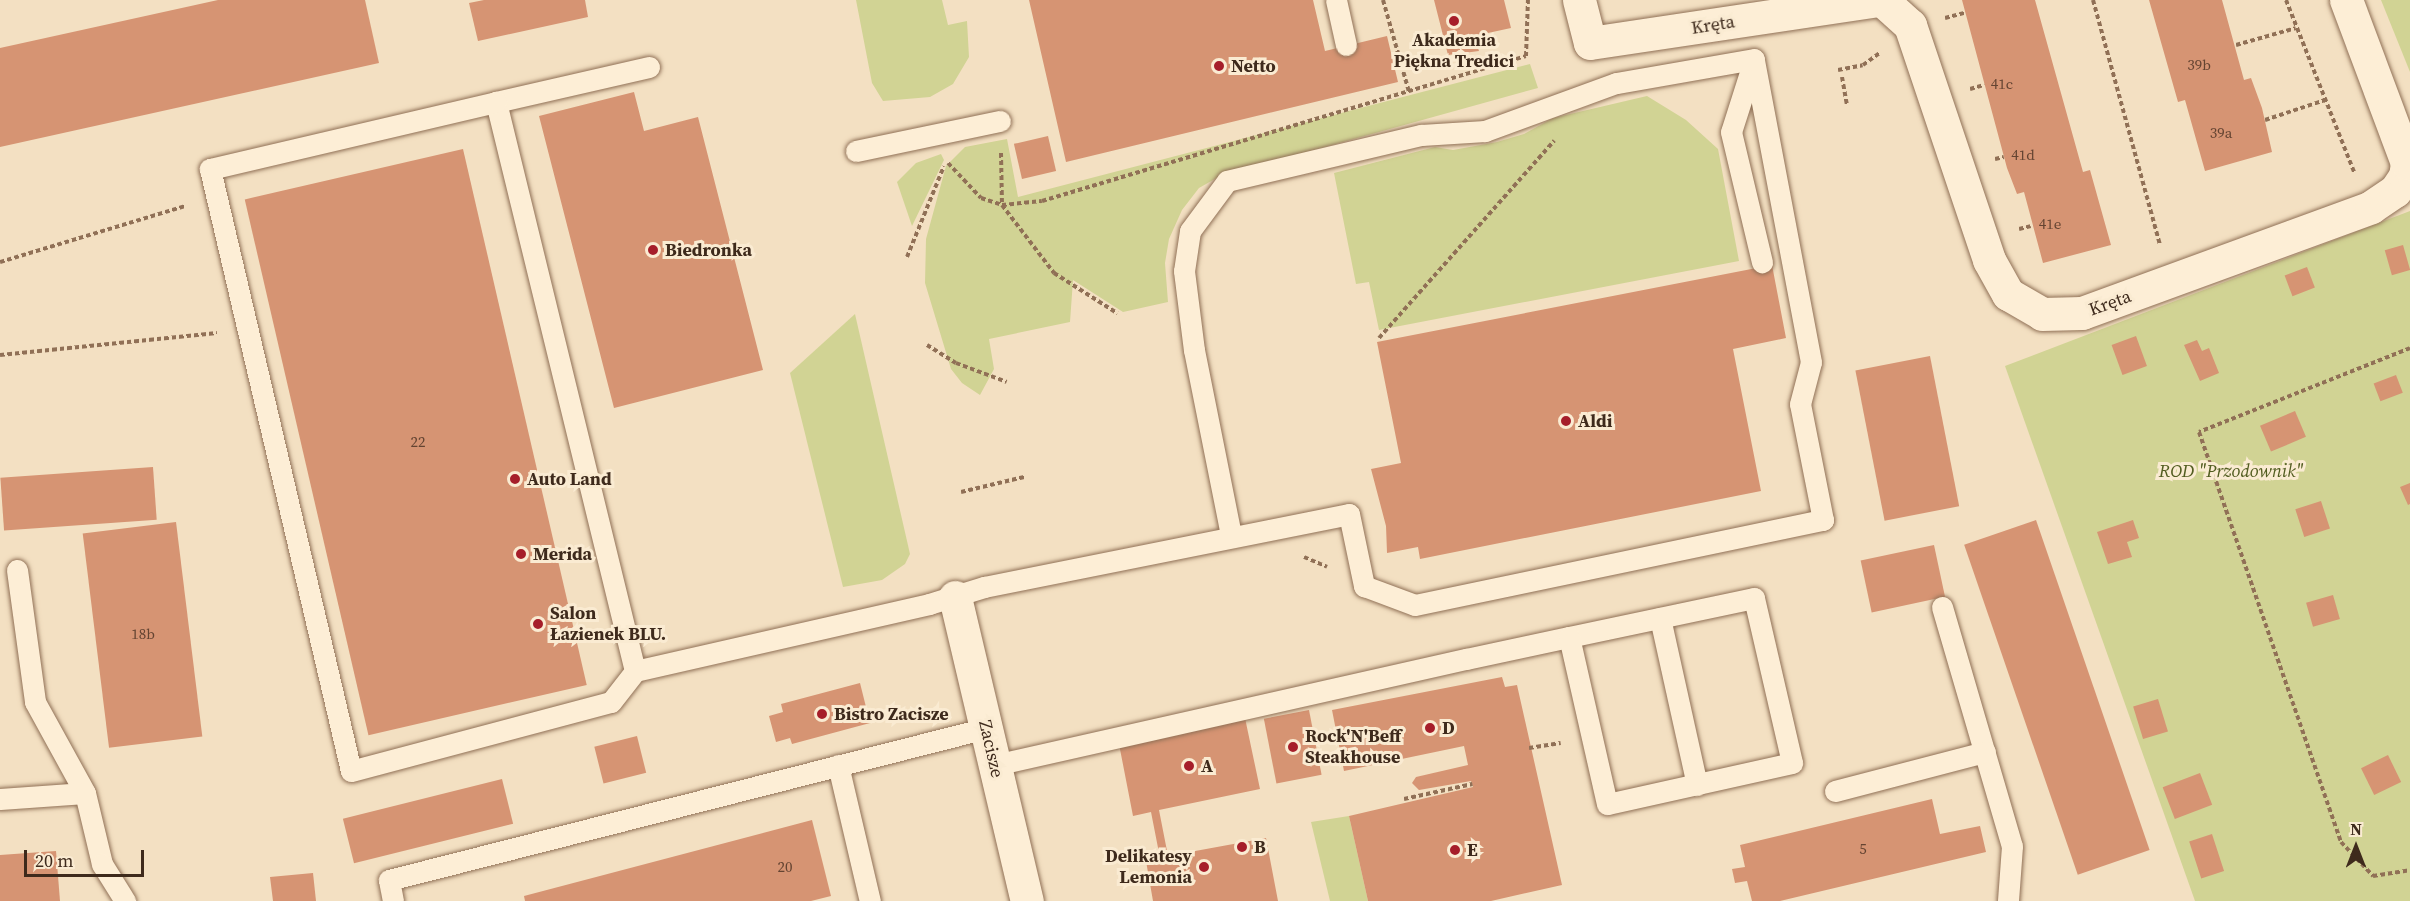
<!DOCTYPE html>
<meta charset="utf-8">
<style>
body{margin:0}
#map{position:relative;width:2410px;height:901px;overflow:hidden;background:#f3e0c2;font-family:"Source Serif 4",serif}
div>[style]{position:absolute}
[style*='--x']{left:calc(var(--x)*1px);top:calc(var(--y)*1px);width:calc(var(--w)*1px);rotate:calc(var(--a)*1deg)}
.green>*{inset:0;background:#d1d394}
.building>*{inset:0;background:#d69473;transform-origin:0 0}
.path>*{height:4px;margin-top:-2px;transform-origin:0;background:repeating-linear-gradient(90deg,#907056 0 4.5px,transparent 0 7.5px)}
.roads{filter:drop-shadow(0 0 2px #907056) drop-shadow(0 0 2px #907056)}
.lane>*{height:21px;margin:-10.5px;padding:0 10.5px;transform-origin:10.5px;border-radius:10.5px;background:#fdeed6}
.street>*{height:33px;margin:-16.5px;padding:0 16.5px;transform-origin:16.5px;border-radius:16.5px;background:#fdeed6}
.secondary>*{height:33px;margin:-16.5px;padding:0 16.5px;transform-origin:16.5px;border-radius:16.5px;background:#fdeed6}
.dots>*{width:16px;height:16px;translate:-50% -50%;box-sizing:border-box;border:3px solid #faebd2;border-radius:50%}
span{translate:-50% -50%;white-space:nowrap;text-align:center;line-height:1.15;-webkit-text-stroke:6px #faebd2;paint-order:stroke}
.number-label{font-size:15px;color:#644432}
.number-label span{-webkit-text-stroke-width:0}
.street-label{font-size:18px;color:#3e2a1c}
.poi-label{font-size:18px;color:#3e2a1c;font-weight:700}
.left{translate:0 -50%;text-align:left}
.right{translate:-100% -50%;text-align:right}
.park-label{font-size:18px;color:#525d20;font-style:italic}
.north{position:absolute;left:2326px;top:817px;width:60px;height:60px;-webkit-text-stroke:4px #faebd2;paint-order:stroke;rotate:0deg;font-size:16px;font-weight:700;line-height:24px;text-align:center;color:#3e2a1c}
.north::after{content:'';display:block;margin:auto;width:21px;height:27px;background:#3e2a1c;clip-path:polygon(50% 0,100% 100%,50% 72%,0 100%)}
.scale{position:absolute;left:24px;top:850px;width:120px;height:27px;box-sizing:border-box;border:3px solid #3e2a1c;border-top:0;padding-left:8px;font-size:18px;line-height:21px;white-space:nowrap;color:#3e2a1c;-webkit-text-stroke:4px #faebd2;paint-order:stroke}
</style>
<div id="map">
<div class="green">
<div style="clip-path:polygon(856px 0,942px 0,948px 25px,967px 21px,969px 57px,953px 84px,930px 97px,883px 101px,872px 83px)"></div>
<div style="clip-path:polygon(2381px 0,2410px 0,2410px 72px)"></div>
<div style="clip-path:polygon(1530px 64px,1538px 88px,1220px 176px,1199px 188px,1182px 210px,1169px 239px,1165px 263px,1168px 302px,1123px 312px,1073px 280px,1070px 322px,989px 339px,994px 369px,980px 395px,962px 383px,951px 369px,925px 283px,926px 239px,946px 166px,965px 147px,1007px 139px,1018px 197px)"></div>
<div style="clip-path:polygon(1647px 96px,1686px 120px,1718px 149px,1739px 261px,1379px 330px,1369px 282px,1356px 284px,1334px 173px,1435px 147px,1453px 150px,1497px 142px,1524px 134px,1553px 118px)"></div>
<div style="clip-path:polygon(941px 154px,944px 160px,912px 226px,897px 182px,916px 163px)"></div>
<div style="clip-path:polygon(2410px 211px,2410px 901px,2195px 901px,2005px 366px)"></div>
<div style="clip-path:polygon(855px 314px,910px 554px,905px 564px,882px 580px,843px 587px,790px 373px)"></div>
<div style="clip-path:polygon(1349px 816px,1368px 901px,1330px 901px,1311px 822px)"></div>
</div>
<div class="building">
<div style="clip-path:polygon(218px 0,365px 0,379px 63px,0 147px,0 48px)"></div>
<div style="clip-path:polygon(484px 0,585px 0,588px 17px,478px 41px,469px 3px)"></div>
<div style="clip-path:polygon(1029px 0,1313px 0,1325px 51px,1387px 36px,1398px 82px,1066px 162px)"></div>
<div style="clip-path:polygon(1434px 0,1504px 0,1511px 28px,1474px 36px,1479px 51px,1448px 55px)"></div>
<div style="clip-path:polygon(1962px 0,2035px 0,2083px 172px,2090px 170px,2111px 245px,2043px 263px,2024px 192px,2017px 194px,2007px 168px)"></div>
<div style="clip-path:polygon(2149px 0,2222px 0,2244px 80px,2251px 78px,2262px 108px,2272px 152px,2205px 171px,2185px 100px,2178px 102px)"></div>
<div style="clip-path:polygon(634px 92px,644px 131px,698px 117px,763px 370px,614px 408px,539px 116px)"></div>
<div style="left:1048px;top:136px;width:36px;height:35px;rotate:77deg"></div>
<div style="left:463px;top:149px;width:550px;height:224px;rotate:77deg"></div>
<div style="left:2403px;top:245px;width:26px;height:19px;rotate:74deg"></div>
<div style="clip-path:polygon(1772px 265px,1786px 338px,1733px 349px,1761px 491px,1420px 559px,1418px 547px,1387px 553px,1386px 526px,1371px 469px,1401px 463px,1377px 342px)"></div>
<div style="left:2307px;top:267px;width:22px;height:24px;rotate:69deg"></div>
<div style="left:2136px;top:336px;width:32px;height:26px;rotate:70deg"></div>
<div style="clip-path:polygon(2197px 340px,2202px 351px,2209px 348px,2219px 373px,2200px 381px,2184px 345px)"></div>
<div style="left:1930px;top:356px;width:153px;height:76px;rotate:79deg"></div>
<div style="left:2396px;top:375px;width:19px;height:24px;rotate:69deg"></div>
<div style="left:2295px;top:411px;width:28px;height:38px;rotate:67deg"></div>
<div style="left:153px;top:467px;width:53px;height:153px;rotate:86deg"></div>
<div style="clip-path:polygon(2410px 483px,2410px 504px,2408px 505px,2400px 487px)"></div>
<div style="left:2321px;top:501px;width:29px;height:27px;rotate:72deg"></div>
<div style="left:2036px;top:520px;width:349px;height:76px;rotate:71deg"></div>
<div style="clip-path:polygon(2133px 520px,2139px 538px,2127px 542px,2132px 557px,2108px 564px,2097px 532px)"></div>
<div style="left:176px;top:522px;width:216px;height:94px;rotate:83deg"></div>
<div style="left:1934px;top:545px;width:53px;height:75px;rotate:78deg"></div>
<div style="left:2333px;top:595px;width:25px;height:28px;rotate:74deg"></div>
<div style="clip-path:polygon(1502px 677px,1505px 687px,1517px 685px,1562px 885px,1491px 901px,1368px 901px,1349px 816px,1473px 787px,1471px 781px,1419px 790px,1412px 783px,1416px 777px,1468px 765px,1464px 746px,1344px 771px,1332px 710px)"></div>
<div style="clip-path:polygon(860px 683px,870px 723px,792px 744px,790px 738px,776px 742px,769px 716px,783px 712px,781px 704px)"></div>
<div style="left:2158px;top:699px;width:34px;height:26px;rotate:73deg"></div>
<div style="left:1309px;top:710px;width:66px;height:46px;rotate:79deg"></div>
<div style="clip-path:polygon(1245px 718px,1260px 789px,1159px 810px,1168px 856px,1266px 838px,1278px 901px,1153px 901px,1146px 861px,1160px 858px,1151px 812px,1133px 816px,1119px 744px)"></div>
<div style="left:637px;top:736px;width:38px;height:44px;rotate:76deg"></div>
<div style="left:2388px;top:755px;width:30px;height:30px;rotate:64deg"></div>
<div style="left:2200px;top:773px;width:34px;height:40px;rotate:69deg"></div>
<div style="left:502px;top:779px;width:46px;height:164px;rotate:76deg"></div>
<div style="clip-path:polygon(1932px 799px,1940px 834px,1980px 826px,1986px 852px,1780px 901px,1752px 901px,1747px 881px,1735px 883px,1732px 869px,1745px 867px,1740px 845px)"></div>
<div style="clip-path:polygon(812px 820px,831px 896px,811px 901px,525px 901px,524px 896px)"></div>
<div style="left:2212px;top:834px;width:39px;height:24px;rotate:72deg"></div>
<div style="clip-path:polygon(56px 851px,60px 901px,0 901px,0 855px)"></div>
<div style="clip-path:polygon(313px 873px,316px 901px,273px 901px,270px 877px)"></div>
</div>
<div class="path">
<div style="--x:1383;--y:0;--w:96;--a:74.2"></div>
<div style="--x:2093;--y:0;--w:254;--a:74.7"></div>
<div style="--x:2286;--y:0;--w:187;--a:68.4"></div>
<div style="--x:1945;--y:18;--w:20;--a:-15"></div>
<div style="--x:2236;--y:45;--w:62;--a:-15.8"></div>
<div style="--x:1838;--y:70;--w:25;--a:-11"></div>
<div style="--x:1863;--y:65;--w:22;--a:-36"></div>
<div style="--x:1842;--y:77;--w:28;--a:80"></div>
<div style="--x:1970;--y:89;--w:15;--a:-16"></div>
<div style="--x:2265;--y:120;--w:63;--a:-18.4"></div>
<div style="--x:1001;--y:153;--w:52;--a:88.9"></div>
<div style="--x:1002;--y:205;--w:86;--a:52.6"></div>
<div style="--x:1054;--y:273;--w:75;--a:32.4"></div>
<div style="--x:1995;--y:159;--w:9;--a:-13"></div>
<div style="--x:948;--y:163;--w:48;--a:46.7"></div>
<div style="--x:981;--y:198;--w:22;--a:18"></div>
<div style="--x:1002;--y:205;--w:40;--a:-5.7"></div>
<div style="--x:1042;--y:201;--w:505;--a:-16.68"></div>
<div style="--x:1526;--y:56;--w:56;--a:-88"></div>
<div style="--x:2019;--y:229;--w:12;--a:-14"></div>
<div style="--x:907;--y:257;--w:98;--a:-67.9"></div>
<div style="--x:0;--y:262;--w:194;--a:-16.8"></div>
<div style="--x:1379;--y:338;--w:264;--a:-48.4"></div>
<div style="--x:927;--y:345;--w:34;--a:32"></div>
<div style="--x:956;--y:363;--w:54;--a:20.4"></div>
<div style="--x:2410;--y:348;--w:227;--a:158.3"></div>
<div style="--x:2199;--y:432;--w:434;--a:70.9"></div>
<div style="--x:2341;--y:842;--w:47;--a:46.7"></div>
<div style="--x:2373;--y:876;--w:37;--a:-9"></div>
<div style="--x:0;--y:355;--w:218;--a:-5.8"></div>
<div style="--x:961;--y:492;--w:65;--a:-13.4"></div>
<div style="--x:1304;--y:557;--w:25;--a:23"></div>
<div style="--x:1529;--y:748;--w:32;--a:-9"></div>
<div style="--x:1404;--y:799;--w:70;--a:-12.4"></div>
</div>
<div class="roads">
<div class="lane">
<div style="--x:1336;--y:0;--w:46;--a:77.5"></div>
<div style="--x:1753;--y:63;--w:72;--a:107.7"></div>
<div style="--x:1731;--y:132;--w:134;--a:76.6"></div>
<div style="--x:496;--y:102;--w:157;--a:-12.9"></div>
<div style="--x:856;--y:151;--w:147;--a:-11.8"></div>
<div style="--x:17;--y:570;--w:133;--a:82.2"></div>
<div style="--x:35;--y:702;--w:104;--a:61.2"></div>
<div style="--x:1942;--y:607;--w:249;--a:73.7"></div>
<div style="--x:2012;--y:846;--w:55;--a:94.2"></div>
<div style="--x:1660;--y:618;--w:171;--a:77.5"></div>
<div style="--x:635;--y:671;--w:586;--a:-103.73"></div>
<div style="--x:496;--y:102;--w:294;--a:166.8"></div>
<div style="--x:210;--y:169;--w:618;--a:76.82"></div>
<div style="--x:351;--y:771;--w:269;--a:-14.9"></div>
<div style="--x:611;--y:702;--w:39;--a:-52"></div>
<div style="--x:635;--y:671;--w:302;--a:-12.8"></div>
<div style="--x:929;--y:604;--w:58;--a:-17.2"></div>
<div style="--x:984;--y:587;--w:372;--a:-11.3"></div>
<div style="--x:1349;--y:514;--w:74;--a:78.2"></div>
<div style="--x:1364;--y:586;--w:54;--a:20.4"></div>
<div style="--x:1415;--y:605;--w:417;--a:-11.8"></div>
<div style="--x:1823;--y:520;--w:118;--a:-101.2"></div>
<div style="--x:1800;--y:404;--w:43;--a:-75.3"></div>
<div style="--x:1811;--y:362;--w:308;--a:-100.7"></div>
<div style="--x:1754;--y:59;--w:140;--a:170.1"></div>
<div style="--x:1616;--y:83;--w:140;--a:159.9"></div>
<div style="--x:1485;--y:131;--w:64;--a:176.4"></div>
<div style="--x:1421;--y:135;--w:199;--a:166.7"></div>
<div style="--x:1227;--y:181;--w:62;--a:126.5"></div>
<div style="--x:1190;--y:231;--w:40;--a:98.5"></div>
<div style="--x:1184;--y:271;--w:80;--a:82.8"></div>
<div style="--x:1194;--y:350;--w:190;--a:78.7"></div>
<div style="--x:838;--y:765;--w:140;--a:76.8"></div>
<div style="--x:995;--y:765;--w:483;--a:-12.7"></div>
<div style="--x:1466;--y:659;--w:105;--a:-12.1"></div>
<div style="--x:1569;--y:637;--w:189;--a:-11.9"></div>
<div style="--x:1754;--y:598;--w:169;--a:77"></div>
<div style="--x:1792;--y:763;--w:189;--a:167.5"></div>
<div style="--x:1607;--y:804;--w:171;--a:-102.8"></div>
<div style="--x:1835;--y:791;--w:155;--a:-14.6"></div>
<div style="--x:0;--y:799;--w:85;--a:-4"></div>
<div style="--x:85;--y:793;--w:73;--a:76.5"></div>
<div style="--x:102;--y:864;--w:44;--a:58.1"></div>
<div style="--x:393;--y:901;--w:21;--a:-101"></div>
<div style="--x:389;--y:880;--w:616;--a:-14.28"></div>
</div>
<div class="street">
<div style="--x:1579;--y:0;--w:44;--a:75.7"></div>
<div style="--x:1590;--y:43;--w:292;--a:-8.5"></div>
<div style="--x:1882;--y:0;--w:38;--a:42"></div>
<div style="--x:1910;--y:25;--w:248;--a:71.4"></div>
<div style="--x:1989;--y:260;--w:39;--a:61"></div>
<div style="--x:2008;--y:294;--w:39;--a:30"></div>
<div style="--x:2042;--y:314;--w:40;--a:-1.4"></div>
<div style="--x:2082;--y:313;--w:308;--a:-20.1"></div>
<div style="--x:2371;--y:207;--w:29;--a:-34"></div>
<div style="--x:2395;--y:191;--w:18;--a:-56"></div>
<div style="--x:2405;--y:176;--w:13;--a:-81"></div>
<div style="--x:2407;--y:163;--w:174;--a:-110.5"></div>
</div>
<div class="secondary">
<div style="--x:955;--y:597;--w:312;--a:76.7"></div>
</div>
</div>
<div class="dots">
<div style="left:1454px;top:21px;background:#a61e2a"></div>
<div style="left:1219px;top:66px;background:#a61e2a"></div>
<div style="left:653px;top:250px;background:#a61e2a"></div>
<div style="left:1566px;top:421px;background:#a61e2a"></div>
<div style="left:515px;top:479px;background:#a61e2a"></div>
<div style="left:521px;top:554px;background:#a61e2a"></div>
<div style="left:538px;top:624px;background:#a61e2a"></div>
<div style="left:822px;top:714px;background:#a61e2a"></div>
<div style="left:1430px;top:728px;background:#a61e2a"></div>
<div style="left:1293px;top:747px;background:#a61e2a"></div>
<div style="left:1189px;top:766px;background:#a61e2a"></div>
<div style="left:1242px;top:847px;background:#a61e2a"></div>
<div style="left:1455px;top:850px;background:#a61e2a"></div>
<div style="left:1204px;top:867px;background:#a61e2a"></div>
</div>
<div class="number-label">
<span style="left:2199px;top:65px">39b</span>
<span style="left:2002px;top:84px">41c</span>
<span style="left:2221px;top:133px">39a</span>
<span style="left:2023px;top:155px">41d</span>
<span style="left:2050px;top:224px">41e</span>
<span style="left:418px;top:442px">22</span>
<span style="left:143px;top:634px">18b</span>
<span style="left:1863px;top:849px">5</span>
<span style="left:785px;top:867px">20</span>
</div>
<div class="street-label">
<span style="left:1713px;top:25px;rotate:-9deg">Kręta</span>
<span style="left:2110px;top:303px;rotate:-20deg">Kręta</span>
<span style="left:991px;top:749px;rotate:77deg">Zacisze</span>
</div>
<div class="poi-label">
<span style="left:1454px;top:51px">Akademia<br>Piękna Tredici</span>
<span class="left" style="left:1231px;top:66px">Netto</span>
<span class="left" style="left:665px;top:250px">Biedronka</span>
<span class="left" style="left:1578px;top:421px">Aldi</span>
<span class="left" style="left:527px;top:479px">Auto Land</span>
<span class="left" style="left:533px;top:554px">Merida</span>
<span class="left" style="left:550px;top:624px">Salon<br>Łazienek BLU.</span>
<span class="left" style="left:834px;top:714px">Bistro Zacisze</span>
<span class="left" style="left:1442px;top:728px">D</span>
<span class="left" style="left:1305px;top:747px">Rock'N'Beff<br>Steakhouse</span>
<span class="left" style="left:1201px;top:766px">A</span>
<span class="left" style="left:1254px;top:847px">B</span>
<span class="left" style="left:1467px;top:850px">E</span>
<span class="right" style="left:1192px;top:867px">Delikatesy<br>Lemonia</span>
</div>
<div class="park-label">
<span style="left:2231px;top:471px">ROD "Przodownik"</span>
</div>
<div class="north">N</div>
<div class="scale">20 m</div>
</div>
